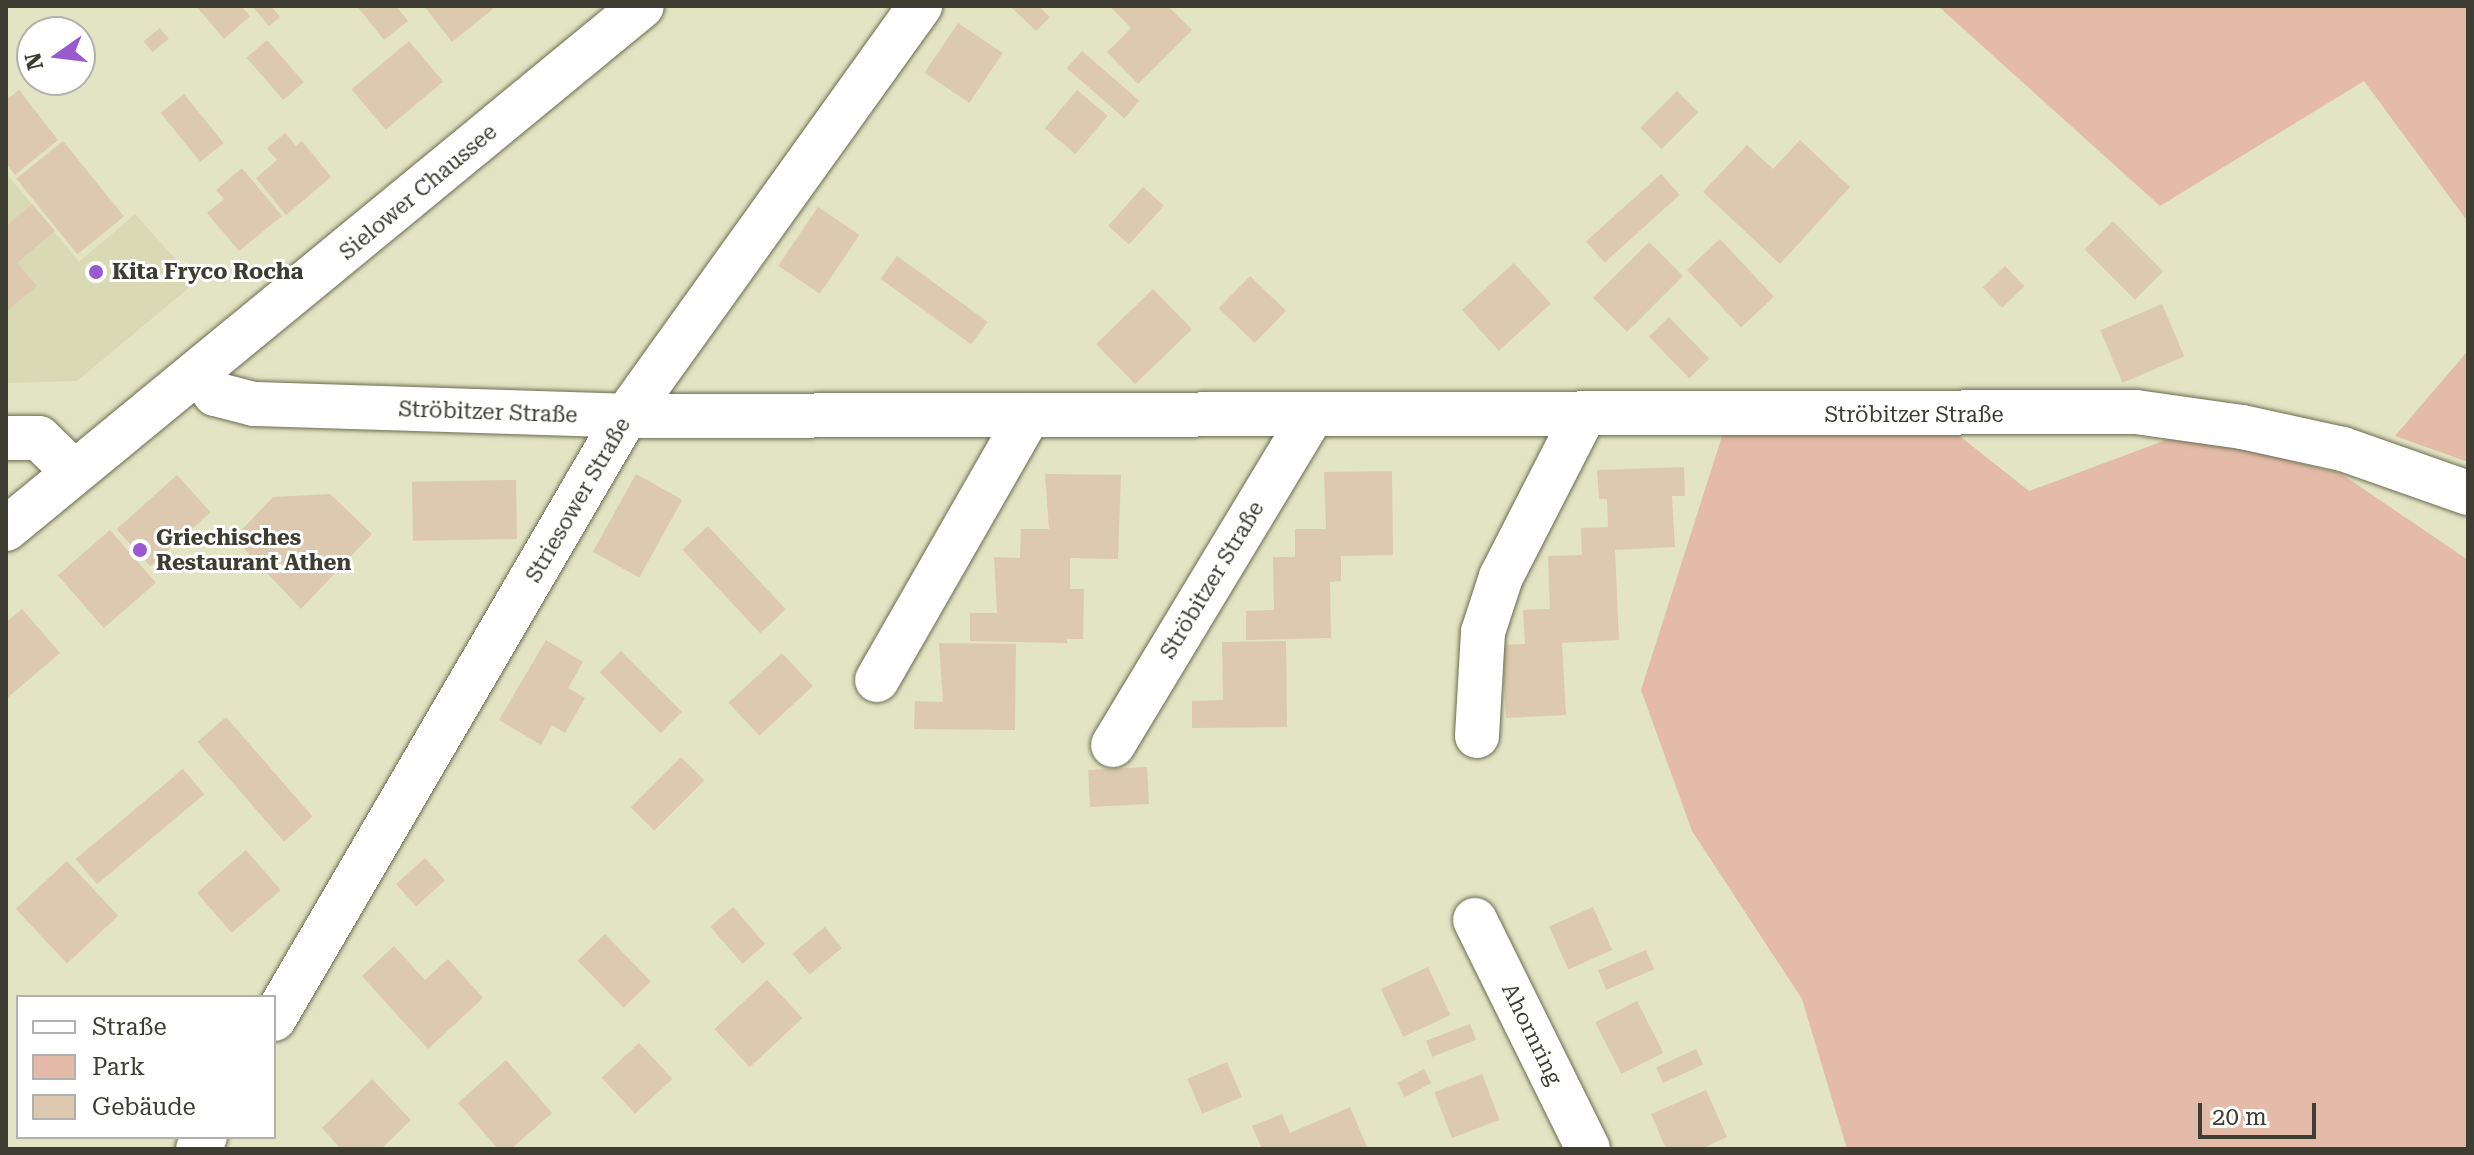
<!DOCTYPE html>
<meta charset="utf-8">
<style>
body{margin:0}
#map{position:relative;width:2474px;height:1155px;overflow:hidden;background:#e3e4c4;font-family:"Roboto Serif",serif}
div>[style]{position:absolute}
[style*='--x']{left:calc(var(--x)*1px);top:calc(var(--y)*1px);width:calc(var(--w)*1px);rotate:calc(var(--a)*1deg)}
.built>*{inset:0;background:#d9dab3}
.green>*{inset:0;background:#e4baa8}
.building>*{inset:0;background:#dcc9af;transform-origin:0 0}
.roads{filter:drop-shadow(0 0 2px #6b6b50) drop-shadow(0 0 2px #6b6b50)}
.street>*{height:44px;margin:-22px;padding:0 22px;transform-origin:22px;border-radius:22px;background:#fff}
.secondary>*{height:44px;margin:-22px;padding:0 22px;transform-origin:22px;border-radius:22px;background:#fff}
.dots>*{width:22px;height:22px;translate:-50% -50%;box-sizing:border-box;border:4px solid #fff;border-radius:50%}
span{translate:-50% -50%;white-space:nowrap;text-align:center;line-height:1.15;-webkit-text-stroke:6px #fff;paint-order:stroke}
.street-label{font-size:22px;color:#3d3d31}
.poi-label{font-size:22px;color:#3d3d31;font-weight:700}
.left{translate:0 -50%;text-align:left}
.frame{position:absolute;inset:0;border:8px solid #3d3d31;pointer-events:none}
.legend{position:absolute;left:16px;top:995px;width:260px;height:144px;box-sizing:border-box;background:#fff;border:2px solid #b1b1ad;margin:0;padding:10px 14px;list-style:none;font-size:24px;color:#3d3d31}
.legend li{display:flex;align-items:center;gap:16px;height:40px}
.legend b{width:40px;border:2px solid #b1b1ad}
.north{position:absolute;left:16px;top:16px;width:80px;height:80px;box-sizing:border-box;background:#fff;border:2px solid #b1b1ad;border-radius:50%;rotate:256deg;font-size:22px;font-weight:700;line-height:32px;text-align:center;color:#3d3d31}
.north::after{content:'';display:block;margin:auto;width:28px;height:36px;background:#9959cf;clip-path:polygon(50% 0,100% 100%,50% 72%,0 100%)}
.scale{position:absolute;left:2198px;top:1103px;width:118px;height:36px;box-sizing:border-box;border:4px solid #3d3d31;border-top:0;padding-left:10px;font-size:24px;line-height:28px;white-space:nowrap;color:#3d3d31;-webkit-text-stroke:6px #fff;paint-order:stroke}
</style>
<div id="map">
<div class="built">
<div style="clip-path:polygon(6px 173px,79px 262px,135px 214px,196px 282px,77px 381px,6px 383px)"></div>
</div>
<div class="green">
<div style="clip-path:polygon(1938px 6px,2468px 6px,2468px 222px,2364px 81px,2160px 206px)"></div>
<div style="clip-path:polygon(2466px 353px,2468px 462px,2395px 436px)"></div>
<div style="clip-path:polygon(1724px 430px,1952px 430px,2029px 491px,2182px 434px,2340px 473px,2468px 560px,2468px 1149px,1847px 1149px,1802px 999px,1692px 831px,1641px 690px)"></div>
</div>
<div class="building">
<div style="clip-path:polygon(196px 6px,241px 6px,250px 16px,224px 39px)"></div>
<div style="clip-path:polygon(252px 6px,271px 6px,280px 17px,269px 26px)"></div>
<div style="clip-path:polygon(357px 6px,396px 6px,408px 21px,384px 40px)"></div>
<div style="clip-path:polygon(424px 6px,490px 6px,493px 9px,452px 42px)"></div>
<div style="clip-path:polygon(1010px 6px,1039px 6px,1050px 17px,1036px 31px)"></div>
<div style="clip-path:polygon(1109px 6px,1168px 6px,1192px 30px,1138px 84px,1107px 52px,1131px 28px)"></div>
<div style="left:958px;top:23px;width:54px;height:60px;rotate:34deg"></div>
<div style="left:160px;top:28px;width:14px;height:21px;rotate:51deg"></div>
<div style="left:267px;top:40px;width:56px;height:27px;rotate:49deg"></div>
<div style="left:409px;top:41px;width:53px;height:75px;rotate:50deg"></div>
<div style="left:1082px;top:51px;width:76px;height:23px;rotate:41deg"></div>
<div style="clip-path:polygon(19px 90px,58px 140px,15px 175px,6px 163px,6px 100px)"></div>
<div style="left:1077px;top:90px;width:40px;height:50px;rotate:40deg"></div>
<div style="left:1677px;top:91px;width:30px;height:52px;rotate:45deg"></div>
<div style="left:184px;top:94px;width:63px;height:30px;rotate:51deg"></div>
<div style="clip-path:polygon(285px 133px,296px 146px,302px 141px,331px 177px,286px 215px,256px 178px,277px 160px,267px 148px)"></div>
<div style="clip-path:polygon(1800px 140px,1850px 187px,1780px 264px,1703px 192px,1747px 145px,1773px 169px)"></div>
<div style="left:63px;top:141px;width:97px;height:60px;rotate:51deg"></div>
<div style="clip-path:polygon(242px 168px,282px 216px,239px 251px,207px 213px,224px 199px,216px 190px)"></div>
<div style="left:1661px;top:174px;width:28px;height:101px;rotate:48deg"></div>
<div style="left:1143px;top:187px;width:28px;height:52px;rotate:42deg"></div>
<div style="clip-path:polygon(32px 204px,55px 231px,17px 263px,37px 286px,6px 312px,6px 226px)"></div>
<div style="left:818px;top:207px;width:50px;height:71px;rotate:34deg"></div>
<div style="left:2113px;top:221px;width:71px;height:40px;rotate:45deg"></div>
<div style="left:1720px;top:239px;width:79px;height:45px;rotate:47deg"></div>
<div style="left:1649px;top:242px;width:48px;height:79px;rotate:45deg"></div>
<div style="left:897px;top:256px;width:112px;height:28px;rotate:36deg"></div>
<div style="left:1514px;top:263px;width:55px;height:70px;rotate:48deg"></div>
<div style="left:2005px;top:266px;width:28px;height:31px;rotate:46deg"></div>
<div style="left:1250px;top:276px;width:50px;height:45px;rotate:44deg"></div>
<div style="left:1153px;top:289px;width:56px;height:79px;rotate:46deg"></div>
<div style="left:2162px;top:304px;width:57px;height:67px;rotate:67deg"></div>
<div style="left:1669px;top:317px;width:58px;height:28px;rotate:46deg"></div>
<div style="clip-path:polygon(1684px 467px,1685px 496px,1672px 496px,1675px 547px,1615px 550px,1619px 640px,1562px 643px,1566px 715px,1506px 718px,1502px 645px,1525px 644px,1523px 610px,1550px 609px,1548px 556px,1582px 555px,1581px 528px,1608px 527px,1607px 499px,1599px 499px,1597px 470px)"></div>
<div style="clip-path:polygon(1392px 471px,1393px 555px,1341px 556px,1341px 581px,1330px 582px,1331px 638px,1246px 640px,1246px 611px,1274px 610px,1273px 557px,1295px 557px,1295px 529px,1326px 529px,1324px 472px)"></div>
<div style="left:636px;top:474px;width:53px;height:89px;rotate:29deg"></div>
<div style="clip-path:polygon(1045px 474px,1121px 475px,1118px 559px,1070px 558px,1070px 589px,1084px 589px,1083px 639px,1067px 639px,1067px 643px,970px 641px,970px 613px,997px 613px,994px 557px,1020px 558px,1021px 529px,1049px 529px)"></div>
<div style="left:177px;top:475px;width:50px;height:81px;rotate:48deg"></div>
<div style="left:516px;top:480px;width:59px;height:104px;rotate:89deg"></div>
<div style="clip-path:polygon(330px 494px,372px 534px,301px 609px,234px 538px,273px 497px)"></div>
<div style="left:708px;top:526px;width:114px;height:35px;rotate:47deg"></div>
<div style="left:110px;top:530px;width:70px;height:69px;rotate:49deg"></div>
<div style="clip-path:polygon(22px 609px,60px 653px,6px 699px,6px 622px)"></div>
<div style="clip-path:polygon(546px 640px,583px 662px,568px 688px,585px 698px,565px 733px,552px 725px,541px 745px,499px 720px)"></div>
<div style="clip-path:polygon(1286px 641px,1287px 727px,1192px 728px,1192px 701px,1223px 700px,1222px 642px)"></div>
<div style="clip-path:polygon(939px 643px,1016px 644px,1015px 730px,914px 729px,915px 701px,943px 702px)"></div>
<div style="left:621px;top:651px;width:86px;height:30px;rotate:45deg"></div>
<div style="left:782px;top:653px;width:45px;height:73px;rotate:47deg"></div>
<div style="left:226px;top:717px;width:132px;height:38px;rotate:49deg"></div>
<div style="left:681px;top:757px;width:33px;height:71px;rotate:45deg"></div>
<div style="left:1147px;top:767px;width:37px;height:59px;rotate:87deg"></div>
<div style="left:183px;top:769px;width:33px;height:140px;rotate:50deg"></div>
<div style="left:246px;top:850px;width:53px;height:65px;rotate:49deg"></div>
<div style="left:425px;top:858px;width:30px;height:39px;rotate:48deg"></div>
<div style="left:67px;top:861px;width:75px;height:70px;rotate:47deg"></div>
<div style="left:733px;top:907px;width:49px;height:30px;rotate:49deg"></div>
<div style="left:1593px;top:907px;width:47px;height:48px;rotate:66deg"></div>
<div style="left:825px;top:927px;width:27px;height:42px;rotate:51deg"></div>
<div style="left:605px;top:934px;width:66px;height:38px;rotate:46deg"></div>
<div style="clip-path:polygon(394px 946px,425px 980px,448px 959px,483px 998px,428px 1049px,362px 976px)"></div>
<div style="left:1646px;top:950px;width:21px;height:52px;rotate:67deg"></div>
<div style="left:1428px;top:967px;width:53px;height:52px;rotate:65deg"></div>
<div style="left:767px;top:980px;width:52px;height:72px;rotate:47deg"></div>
<div style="left:1637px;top:1001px;width:58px;height:47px;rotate:63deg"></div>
<div style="left:1470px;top:1024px;width:17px;height:47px;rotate:69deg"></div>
<div style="left:639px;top:1043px;width:49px;height:51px;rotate:47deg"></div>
<div style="left:1696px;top:1049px;width:17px;height:44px;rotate:65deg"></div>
<div style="clip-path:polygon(506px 1060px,552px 1113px,511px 1149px,498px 1149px,458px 1103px)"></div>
<div style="left:1227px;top:1062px;width:38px;height:43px;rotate:67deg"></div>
<div style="left:1424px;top:1069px;width:16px;height:30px;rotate:63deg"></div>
<div style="left:1482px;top:1074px;width:49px;height:51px;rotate:69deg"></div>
<div style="clip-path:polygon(372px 1079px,411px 1120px,381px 1149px,341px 1149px,322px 1128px)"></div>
<div style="clip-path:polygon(1706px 1090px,1727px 1137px,1701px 1149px,1666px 1149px,1651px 1114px)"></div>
<div style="clip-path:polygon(1350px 1107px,1368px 1149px,1262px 1149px,1252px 1126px,1282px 1114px,1290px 1133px)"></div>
</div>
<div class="roads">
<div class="street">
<div style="--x:198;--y:372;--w:28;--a:52"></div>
<div style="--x:215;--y:394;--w:40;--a:14.4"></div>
<div style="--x:254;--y:404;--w:372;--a:1.8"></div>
<div style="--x:626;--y:416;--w:1510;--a:-0.15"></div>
<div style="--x:2136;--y:412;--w:107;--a:8.1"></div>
<div style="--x:2242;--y:427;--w:103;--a:12.3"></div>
<div style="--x:2343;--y:449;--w:133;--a:19.4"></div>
<div style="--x:6;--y:438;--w:33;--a:0"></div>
<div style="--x:39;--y:438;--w:49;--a:44.2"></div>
<div style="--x:877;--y:680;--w:305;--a:-60.2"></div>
<div style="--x:1477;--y:736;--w:104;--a:-86.7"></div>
<div style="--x:1483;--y:632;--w:58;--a:-71.9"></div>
<div style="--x:1501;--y:577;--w:182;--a:-62.9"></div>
<div style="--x:1113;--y:745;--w:385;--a:-58.9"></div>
<div style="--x:1475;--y:920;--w:255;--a:63.7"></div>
<div style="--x:274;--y:1019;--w:698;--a:-59.73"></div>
<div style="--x:626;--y:416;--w:505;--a:-54.36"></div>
<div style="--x:198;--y:1149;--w:14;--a:-60"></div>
</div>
<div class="secondary">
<div style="--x:6;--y:529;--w:823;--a:-39.43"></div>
</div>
</div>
<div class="dots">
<div style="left:96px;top:272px;background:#9959cf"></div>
<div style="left:140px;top:550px;background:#9959cf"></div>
</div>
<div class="street-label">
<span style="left:418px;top:192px;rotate:-40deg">Sielower Chaussee</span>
<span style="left:488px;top:412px;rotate:2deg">Ströbitzer Straße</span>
<span style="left:1914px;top:415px">Ströbitzer Straße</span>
<span style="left:578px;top:500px;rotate:-60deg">Striesower Straße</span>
<span style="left:1212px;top:580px;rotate:-59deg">Ströbitzer Straße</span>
<span style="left:1532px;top:1034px;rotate:64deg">Ahornring</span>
</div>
<div class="poi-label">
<span class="left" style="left:112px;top:272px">Kita Fryco Rocha</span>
<span class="left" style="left:156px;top:550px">Griechisches<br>Restaurant Athen</span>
</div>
<div class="frame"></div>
<ul class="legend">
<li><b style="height:10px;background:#fff"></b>Straße</li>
<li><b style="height:22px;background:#e4baa8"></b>Park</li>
<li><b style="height:22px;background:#dcc9af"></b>Gebäude</li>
</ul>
<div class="north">N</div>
<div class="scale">20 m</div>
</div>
